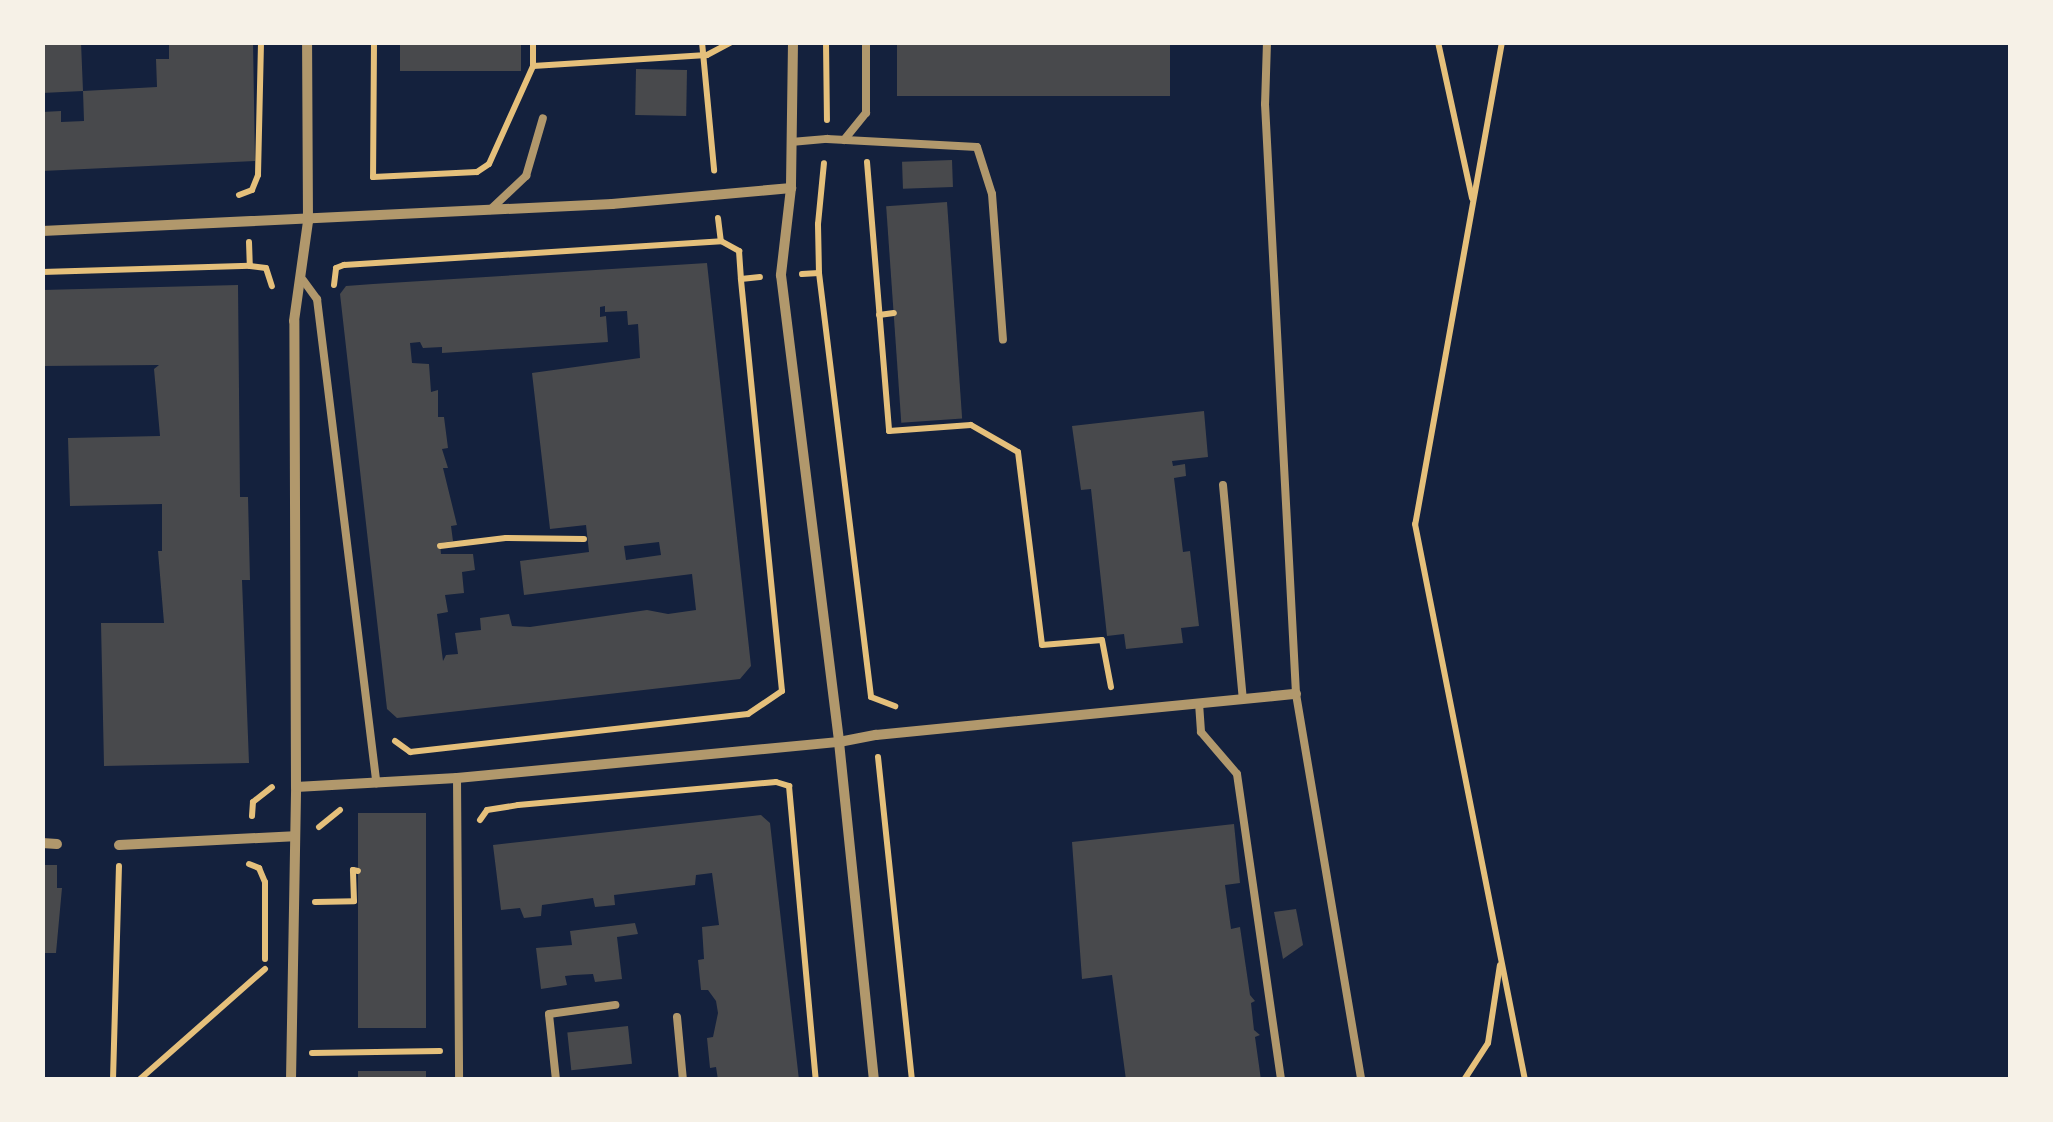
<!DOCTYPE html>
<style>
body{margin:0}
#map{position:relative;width:2053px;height:1122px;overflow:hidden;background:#14213d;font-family:"Archivo Narrow",sans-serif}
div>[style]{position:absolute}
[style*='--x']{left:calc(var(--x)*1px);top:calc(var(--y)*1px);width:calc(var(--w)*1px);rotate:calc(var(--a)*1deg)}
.building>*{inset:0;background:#48494c;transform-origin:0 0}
.path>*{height:6px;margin:-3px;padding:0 3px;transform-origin:3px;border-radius:3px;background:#e5c07b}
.service>*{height:8px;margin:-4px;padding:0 4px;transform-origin:4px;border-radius:4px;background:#b1986c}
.minor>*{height:10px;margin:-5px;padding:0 5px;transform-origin:5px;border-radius:5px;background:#b1986c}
span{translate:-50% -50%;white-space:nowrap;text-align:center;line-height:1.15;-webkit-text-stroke:8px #f6f1e7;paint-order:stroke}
.frame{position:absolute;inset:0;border:45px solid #f6f1e7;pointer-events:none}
</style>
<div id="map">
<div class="building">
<div style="clip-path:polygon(42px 42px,81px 42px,83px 91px,157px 87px,156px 59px,169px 59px,169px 42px,253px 42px,255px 161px,42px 171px,42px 112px,61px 111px,61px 122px,84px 121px,83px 91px,42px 93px)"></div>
<div style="left:400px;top:42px;width:121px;height:29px"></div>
<div style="left:897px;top:42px;width:273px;height:54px"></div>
<div style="left:636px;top:69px;width:51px;height:46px;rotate:1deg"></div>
<div style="left:952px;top:160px;width:27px;height:50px;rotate:88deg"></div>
<div style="left:947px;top:202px;width:217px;height:61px;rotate:86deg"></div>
<div style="clip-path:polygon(evenodd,707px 263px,751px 666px,740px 679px,397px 718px,387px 709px,340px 294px,346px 286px,373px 284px,707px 263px,605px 306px,605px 312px,627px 311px,628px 325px,638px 324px,640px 358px,532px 373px,550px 529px,586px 525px,589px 552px,520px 561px,524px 595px,692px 574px,696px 610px,668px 614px,647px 610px,530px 627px,512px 626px,509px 614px,480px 618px,481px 630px,455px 633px,458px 654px,446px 655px,443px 661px,437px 614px,448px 612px,445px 595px,464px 593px,462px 572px,475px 570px,473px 554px,441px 554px,440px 543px,453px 541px,451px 526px,457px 525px,443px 468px,448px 468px,442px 449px,448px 448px,444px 417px,438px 417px,438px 390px,431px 392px,429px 364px,412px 363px,410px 343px,420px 342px,423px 348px,442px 347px,442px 353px,608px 342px,606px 316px,600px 317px,600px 307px,605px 306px,707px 263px,659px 542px,661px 555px,626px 560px,624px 546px,659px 542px)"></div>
<div style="clip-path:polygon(238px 285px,240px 497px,248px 497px,250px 580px,242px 580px,249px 763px,104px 766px,101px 623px,164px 623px,158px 551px,162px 551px,162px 504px,70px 506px,68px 438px,160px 436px,154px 369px,159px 365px,42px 366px,42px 290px)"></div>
<div style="clip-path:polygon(1204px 411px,1208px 457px,1172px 461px,1173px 466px,1185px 464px,1186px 476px,1174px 478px,1183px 552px,1190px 551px,1199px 626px,1181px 628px,1183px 643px,1126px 649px,1124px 634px,1107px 636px,1091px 489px,1081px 490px,1072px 426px)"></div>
<div style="left:358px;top:813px;width:68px;height:215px"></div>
<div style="clip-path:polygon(761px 815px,770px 823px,799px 1080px,718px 1080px,716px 1067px,710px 1068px,707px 1038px,713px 1037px,718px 1013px,716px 1001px,708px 990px,701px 990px,698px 960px,704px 959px,702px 927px,719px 925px,712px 873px,696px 875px,695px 885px,614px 895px,615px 905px,595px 907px,593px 898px,542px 905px,541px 916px,524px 918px,520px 908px,501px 910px,493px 845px)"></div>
<div style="clip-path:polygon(1234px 824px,1240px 883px,1225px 885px,1231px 929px,1240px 927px,1250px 995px,1255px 1001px,1251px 1003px,1254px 1030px,1260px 1035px,1255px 1037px,1261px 1080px,1126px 1080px,1112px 975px,1082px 979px,1072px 842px)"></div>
<div style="clip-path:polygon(42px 865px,57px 865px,57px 888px,62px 888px,56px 953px,42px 953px)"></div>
<div style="clip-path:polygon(1296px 909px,1303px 945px,1283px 959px,1274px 912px)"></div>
<div style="clip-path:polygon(635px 923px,638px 934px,617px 937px,622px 979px,595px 982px,593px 974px,574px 975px,565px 976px,567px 985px,541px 989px,536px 948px,572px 945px,570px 931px)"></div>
<div style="left:628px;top:1026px;width:38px;height:61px;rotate:84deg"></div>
<div style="left:358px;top:1071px;width:68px;height:9px"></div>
</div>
<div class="path">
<div style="--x:374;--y:42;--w:135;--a:90.4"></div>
<div style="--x:373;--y:177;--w:104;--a:-2.8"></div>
<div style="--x:477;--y:172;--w:14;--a:-34"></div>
<div style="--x:489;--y:164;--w:107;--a:-65.8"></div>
<div style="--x:533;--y:66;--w:174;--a:-3.6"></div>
<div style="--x:707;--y:55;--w:27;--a:-28"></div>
<div style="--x:702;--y:42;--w:129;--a:84.6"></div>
<div style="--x:826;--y:42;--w:78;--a:89.3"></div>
<div style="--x:1438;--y:42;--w:160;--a:77.7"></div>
<div style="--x:1502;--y:42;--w:490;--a:100.2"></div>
<div style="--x:1415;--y:524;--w:567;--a:78.81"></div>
<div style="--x:533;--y:66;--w:24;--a:-90"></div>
<div style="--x:867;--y:162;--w:270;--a:85.3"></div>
<div style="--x:889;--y:431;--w:82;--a:-4.2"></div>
<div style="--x:971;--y:425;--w:54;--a:29.9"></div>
<div style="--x:1018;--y:452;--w:194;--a:82.9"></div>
<div style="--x:1042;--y:645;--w:60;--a:-4.8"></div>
<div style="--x:1102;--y:640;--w:48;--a:79.2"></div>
<div style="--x:239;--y:195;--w:14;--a:-21"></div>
<div style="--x:252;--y:190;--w:16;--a:-68"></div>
<div style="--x:258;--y:175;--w:133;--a:-88.7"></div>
<div style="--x:718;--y:218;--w:23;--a:83"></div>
<div style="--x:721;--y:241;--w:21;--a:29"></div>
<div style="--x:739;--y:251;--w:28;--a:86"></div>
<div style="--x:741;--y:279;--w:19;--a:-6"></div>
<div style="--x:249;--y:242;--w:24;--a:88"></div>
<div style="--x:42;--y:272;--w:208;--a:-1.7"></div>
<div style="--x:250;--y:266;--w:16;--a:7"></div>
<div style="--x:266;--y:268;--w:19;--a:72"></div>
<div style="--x:819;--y:273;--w:427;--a:83"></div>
<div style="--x:871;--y:697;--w:26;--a:21"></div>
<div style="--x:802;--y:274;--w:17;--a:-3"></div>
<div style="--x:819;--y:273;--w:49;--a:-91.2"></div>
<div style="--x:818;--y:224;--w:61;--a:-84.4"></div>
<div style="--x:334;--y:285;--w:17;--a:-83"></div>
<div style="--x:336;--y:268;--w:9;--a:-21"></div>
<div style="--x:344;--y:265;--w:378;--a:-3.6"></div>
<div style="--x:879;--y:315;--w:15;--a:-8"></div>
<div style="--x:440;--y:546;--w:66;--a:-6.9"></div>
<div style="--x:506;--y:538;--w:78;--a:0.7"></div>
<div style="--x:395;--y:741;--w:19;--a:36"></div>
<div style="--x:410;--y:752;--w:340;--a:-6.4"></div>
<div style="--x:748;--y:714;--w:41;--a:-34.1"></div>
<div style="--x:782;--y:691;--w:414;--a:-95.7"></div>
<div style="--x:878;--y:757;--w:325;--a:84"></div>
<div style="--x:252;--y:816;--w:14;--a:-86"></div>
<div style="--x:253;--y:802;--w:24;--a:-38"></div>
<div style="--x:480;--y:820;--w:12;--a:-55"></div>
<div style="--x:487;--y:810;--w:31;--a:-9"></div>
<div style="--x:518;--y:805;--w:259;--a:-5.1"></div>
<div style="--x:776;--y:782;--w:14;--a:17"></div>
<div style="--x:789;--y:786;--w:295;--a:84.8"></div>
<div style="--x:319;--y:827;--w:27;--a:-39"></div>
<div style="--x:249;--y:864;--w:11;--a:22"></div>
<div style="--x:259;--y:868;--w:15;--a:67"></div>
<div style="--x:265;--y:882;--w:77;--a:90"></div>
<div style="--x:315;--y:902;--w:39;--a:-1"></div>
<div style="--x:354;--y:901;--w:31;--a:-92"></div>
<div style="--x:353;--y:870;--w:5;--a:11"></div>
<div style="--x:312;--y:1053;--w:128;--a:-0.9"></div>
<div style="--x:113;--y:1080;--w:214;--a:-88.4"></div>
<div style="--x:139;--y:1080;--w:168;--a:-41.4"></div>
<div style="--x:1464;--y:1080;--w:44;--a:-57"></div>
<div style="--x:1488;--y:1043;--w:79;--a:-81.3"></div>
</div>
<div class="service">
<div style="--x:1267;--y:42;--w:62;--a:91.8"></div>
<div style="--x:1265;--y:104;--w:591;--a:86.99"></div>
<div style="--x:1296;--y:694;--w:391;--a:80.4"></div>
<div style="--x:844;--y:140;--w:35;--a:-51"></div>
<div style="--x:866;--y:113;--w:71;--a:-90"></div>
<div style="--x:791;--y:142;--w:36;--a:-5"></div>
<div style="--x:827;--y:139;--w:150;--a:3.1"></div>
<div style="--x:977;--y:147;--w:49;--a:72.3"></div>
<div style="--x:992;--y:194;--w:146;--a:85.7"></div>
<div style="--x:490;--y:210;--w:50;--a:-43.4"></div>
<div style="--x:526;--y:176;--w:60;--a:-73.7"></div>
<div style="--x:303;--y:280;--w:24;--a:54"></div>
<div style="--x:317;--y:299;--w:488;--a:83"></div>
<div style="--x:1223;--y:485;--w:215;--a:84.7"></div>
<div style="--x:1199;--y:703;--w:29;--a:86"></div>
<div style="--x:1201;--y:732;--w:55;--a:49.4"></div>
<div style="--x:1237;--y:774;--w:309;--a:81.8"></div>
<div style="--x:457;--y:778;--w:302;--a:89.6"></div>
<div style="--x:677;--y:1017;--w:63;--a:84.6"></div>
<div style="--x:556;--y:1080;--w:66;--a:-96.1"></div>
<div style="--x:549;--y:1014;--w:67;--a:-7.8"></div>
</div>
<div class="minor">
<div style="--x:793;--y:42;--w:146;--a:90.8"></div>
<div style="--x:791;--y:188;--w:88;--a:96.6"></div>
<div style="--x:781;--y:275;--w:471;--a:82.9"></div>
<div style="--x:839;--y:742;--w:340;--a:84.1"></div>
<div style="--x:42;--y:231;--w:571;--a:-2.71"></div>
<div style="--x:612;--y:204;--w:180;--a:-5.1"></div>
<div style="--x:296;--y:787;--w:161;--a:-3.2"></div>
<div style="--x:457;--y:778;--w:384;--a:-5.4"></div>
<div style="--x:839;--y:742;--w:38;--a:-11"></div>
<div style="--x:876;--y:735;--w:422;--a:-5.6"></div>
<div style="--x:42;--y:843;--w:15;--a:4"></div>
<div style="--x:119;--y:845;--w:175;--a:-2.9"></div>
<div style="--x:291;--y:1080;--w:293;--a:-89"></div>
<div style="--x:296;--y:787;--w:466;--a:-90.2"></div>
<div style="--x:294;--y:321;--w:101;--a:-82"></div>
<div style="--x:308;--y:221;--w:179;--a:-90.3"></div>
</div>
<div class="frame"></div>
</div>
